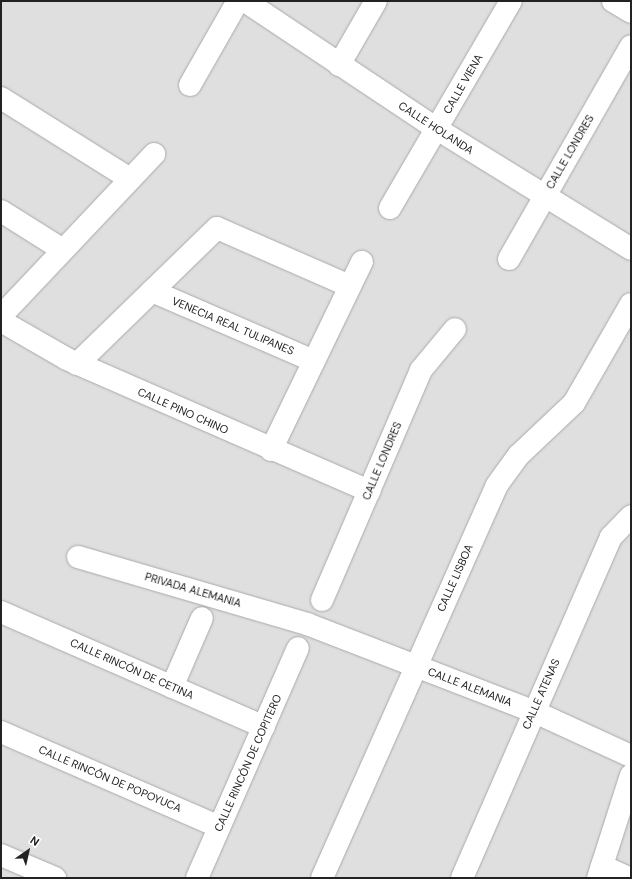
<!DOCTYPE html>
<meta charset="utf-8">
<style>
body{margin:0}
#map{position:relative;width:632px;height:879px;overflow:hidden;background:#f2efe9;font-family:"DM Sans",sans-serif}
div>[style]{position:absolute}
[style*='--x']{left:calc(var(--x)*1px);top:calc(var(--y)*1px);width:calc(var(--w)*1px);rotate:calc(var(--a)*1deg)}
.residential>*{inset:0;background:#e0dfdf;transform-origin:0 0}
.roads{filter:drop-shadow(0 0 1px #a9a9a9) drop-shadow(0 0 1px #a9a9a9)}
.minor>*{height:22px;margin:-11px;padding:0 11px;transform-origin:11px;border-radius:11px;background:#fff}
span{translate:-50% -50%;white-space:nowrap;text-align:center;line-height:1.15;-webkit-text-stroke:3px #fff;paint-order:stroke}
.street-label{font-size:11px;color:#222}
.frame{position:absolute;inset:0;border:2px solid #222;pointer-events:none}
.north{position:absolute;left:8px;top:831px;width:40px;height:40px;-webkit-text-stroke:3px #fff;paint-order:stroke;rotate:34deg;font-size:11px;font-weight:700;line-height:16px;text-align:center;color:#222}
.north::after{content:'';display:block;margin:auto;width:14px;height:18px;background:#222;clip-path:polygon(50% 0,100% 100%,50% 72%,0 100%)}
</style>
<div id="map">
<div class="residential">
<div style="left:1px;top:1px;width:630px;height:877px"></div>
</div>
<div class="roads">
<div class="minor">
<div style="--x:245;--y:1;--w:231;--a:33.7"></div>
<div style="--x:437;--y:129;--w:228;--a:31.7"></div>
<div style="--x:613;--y:1;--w:21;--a:31"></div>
<div style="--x:339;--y:65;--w:74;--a:-60"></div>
<div style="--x:190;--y:85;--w:97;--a:-60.3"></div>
<div style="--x:1;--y:98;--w:152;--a:32.1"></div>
<div style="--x:390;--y:208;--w:240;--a:-59.7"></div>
<div style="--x:1;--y:211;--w:73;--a:32.2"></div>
<div style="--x:509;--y:259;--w:245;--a:-60.2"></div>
<div style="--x:152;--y:291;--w:176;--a:23.4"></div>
<div style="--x:1;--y:316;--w:223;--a:-46.6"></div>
<div style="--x:1;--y:321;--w:76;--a:29.9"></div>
<div style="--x:67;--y:359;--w:330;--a:23.6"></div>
<div style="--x:77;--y:364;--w:195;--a:-44.2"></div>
<div style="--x:217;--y:228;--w:145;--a:23.6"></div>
<div style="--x:271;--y:450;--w:209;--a:-64.2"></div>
<div style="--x:78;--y:557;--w:239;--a:16.3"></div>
<div style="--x:307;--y:624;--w:242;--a:21.1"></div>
<div style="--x:533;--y:711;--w:108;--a:24.7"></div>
<div style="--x:322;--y:600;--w:250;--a:-66.7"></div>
<div style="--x:421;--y:370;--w:53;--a:-50.3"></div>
<div style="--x:1;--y:612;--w:287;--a:23.6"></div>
<div style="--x:172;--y:687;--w:75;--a:-66.5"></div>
<div style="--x:1;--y:732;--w:238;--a:23.5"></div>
<div style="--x:1;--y:855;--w:59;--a:23.1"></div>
<div style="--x:602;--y:866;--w:30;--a:24"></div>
<div style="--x:197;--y:878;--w:251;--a:-66.3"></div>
<div style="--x:322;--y:878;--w:430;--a:-66"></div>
<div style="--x:497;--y:485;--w:37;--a:-54"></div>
<div style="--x:519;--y:455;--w:76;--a:-43.4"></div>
<div style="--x:574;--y:403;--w:114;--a:-60.1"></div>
<div style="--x:462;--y:878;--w:372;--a:-66.4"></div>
<div style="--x:611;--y:537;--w:29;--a:-46"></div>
<div style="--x:598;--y:878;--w:108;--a:-72.2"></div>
</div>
</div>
<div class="street-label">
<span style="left:463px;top:84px;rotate:-60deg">CALLE VIENA</span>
<span style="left:436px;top:128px;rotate:33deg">CALLE HOLANDA</span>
<span style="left:570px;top:152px;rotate:-60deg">CALLE LONDRES</span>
<span style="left:233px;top:326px;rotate:23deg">VENECIA REAL TULIPANES</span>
<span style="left:183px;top:411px;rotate:24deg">CALLE PINO CHINO</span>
<span style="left:382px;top:461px;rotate:-67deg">CALLE LONDRES</span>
<span style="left:455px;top:578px;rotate:-66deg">CALLE LISBOA</span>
<span style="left:193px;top:590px;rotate:16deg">PRIVADA ALEMANIA</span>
<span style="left:132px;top:669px;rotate:24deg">CALLE RINCÓN DE CETINA</span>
<span style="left:470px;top:687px;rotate:21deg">CALLE ALEMANIA</span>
<span style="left:541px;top:694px;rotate:-66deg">CALLE ATENAS</span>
<span style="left:248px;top:763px;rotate:-66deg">CALLE RINCÓN DE COPITERO</span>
<span style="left:110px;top:779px;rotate:23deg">CALLE RINCÓN DE POPOYUCA</span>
</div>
<div class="frame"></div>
<div class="north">N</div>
</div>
